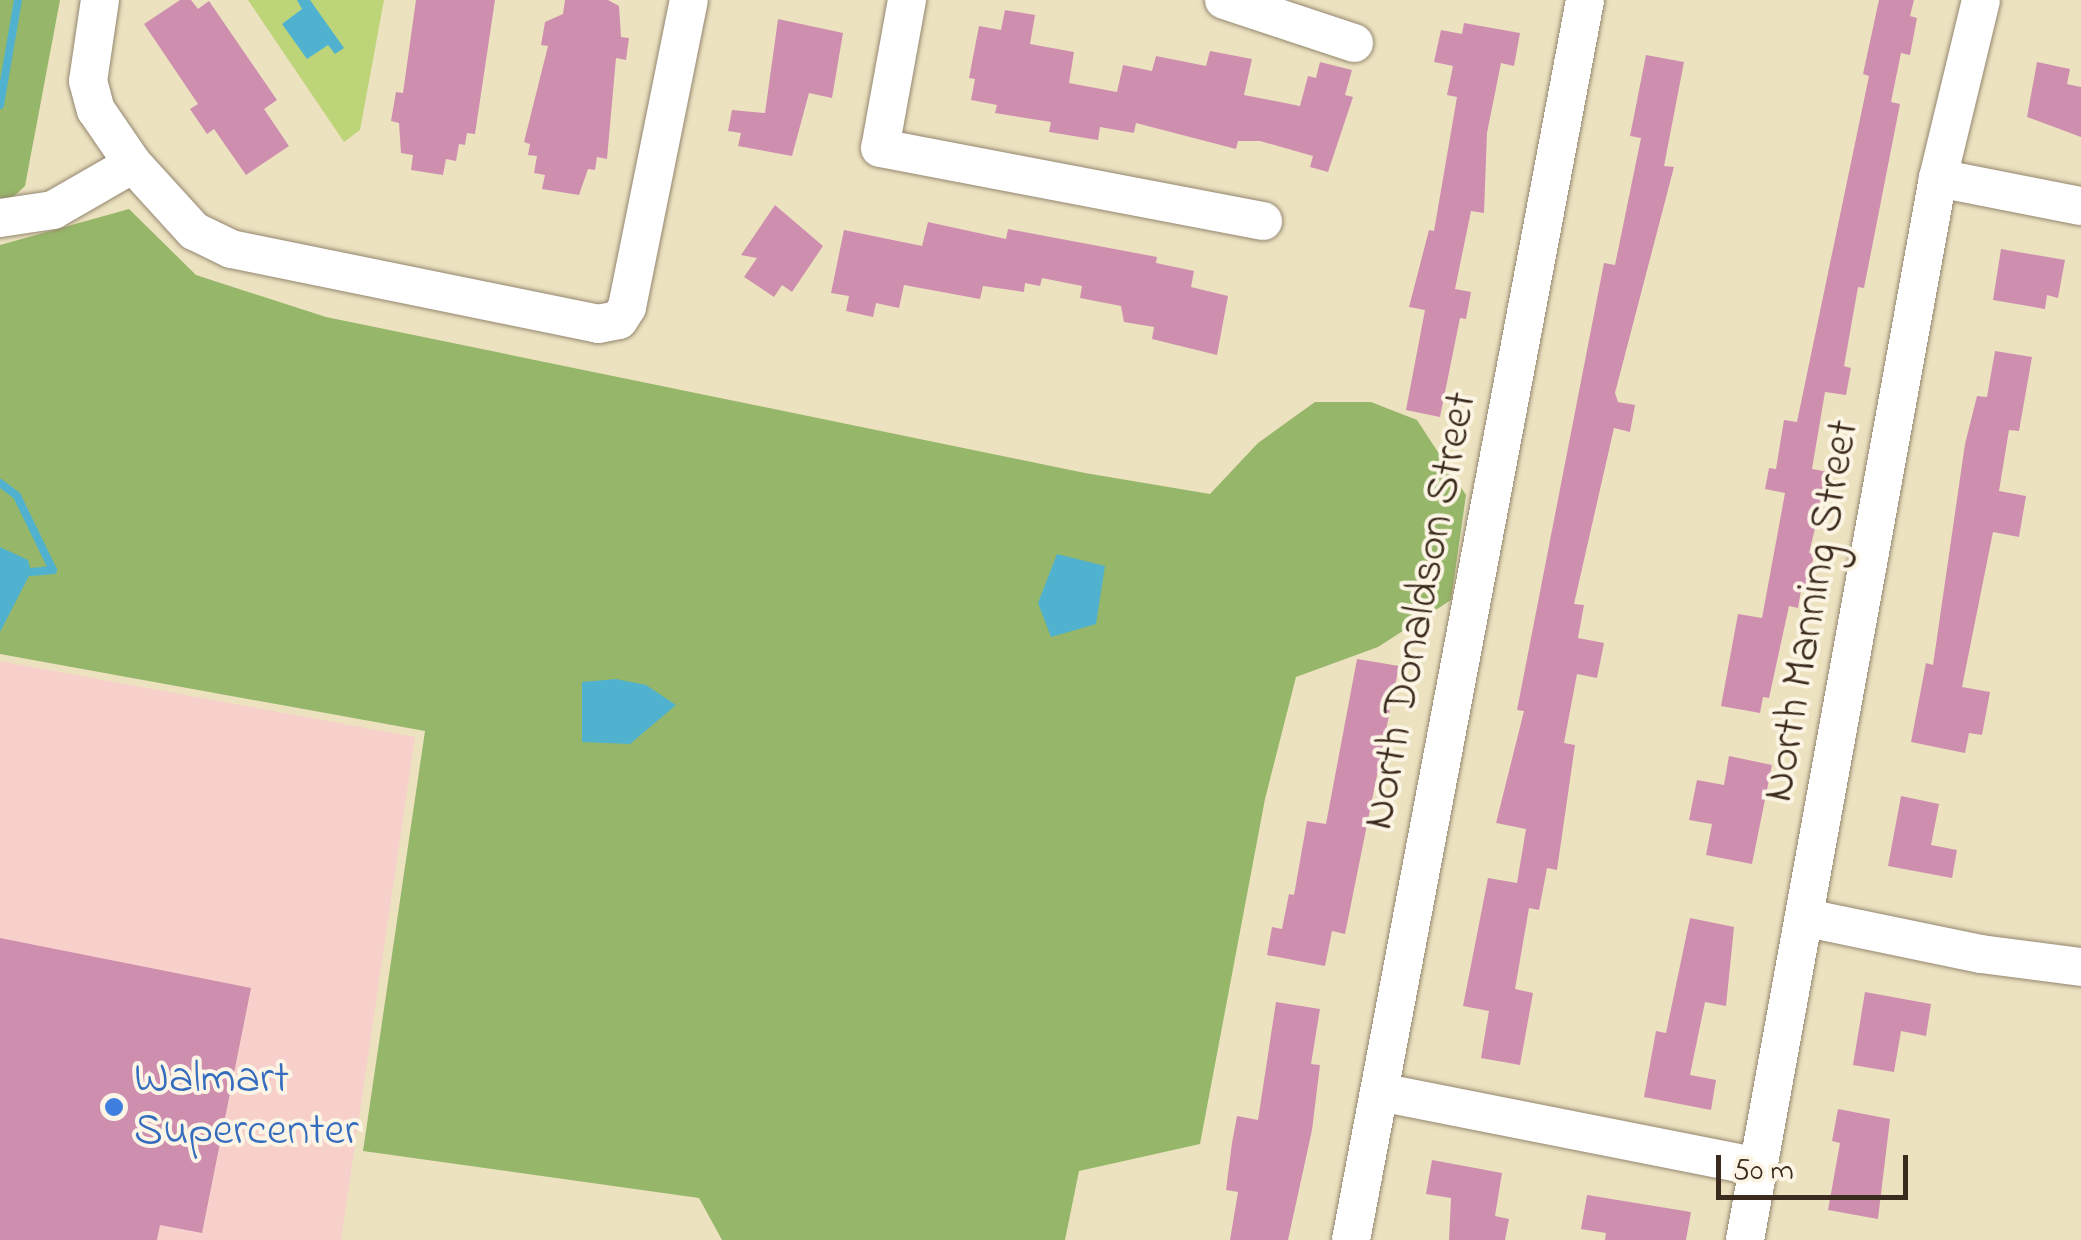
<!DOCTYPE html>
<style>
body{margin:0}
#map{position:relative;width:2081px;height:1240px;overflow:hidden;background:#ece2c0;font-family:"Indie Flower",sans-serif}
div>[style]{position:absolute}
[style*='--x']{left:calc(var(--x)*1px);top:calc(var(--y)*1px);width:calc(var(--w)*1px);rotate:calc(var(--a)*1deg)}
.built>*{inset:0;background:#f7d0cb}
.green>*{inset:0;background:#bed479}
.forest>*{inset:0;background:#96b669}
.water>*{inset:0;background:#50b2cf}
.stream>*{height:8px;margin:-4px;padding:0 4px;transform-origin:4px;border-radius:4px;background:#50b2cf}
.building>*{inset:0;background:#ce8faf}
.roads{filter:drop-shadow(0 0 2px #94866f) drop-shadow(0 0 2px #94866f)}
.minor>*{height:38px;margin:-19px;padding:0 19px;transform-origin:19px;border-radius:19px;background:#fff}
.dots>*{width:28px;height:28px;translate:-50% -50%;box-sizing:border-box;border:5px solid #fcf5e5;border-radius:50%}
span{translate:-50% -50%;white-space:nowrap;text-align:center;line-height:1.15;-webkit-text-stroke:8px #fcf5e5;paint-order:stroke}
.street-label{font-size:45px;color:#3b2a1e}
.shop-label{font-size:45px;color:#366cbe}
.left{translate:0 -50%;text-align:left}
.scale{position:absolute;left:1716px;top:1155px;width:192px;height:45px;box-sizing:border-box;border:5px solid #3b2a1e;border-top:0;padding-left:12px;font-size:30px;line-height:35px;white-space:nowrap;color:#3b2a1e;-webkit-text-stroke:8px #fcf5e5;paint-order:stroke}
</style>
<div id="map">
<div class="built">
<div style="clip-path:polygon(0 661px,415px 737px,341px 1240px,0 1240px)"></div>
</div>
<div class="green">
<div style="clip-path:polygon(248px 0,384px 0,360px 130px,344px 142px)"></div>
</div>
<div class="forest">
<div style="clip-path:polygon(0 0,60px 0,25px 186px,9px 201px,0 200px)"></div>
<div style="clip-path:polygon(129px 209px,196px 275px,326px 317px,1085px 473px,1210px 494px,1258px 443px,1315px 402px,1371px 402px,1417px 420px,1466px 495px,1451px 600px,1378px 647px,1296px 677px,1265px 799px,1200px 1144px,1079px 1171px,1065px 1240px,722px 1240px,699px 1198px,363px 1151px,425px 731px,0 654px,0 245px)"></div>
</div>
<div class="water">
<div style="clip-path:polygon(297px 0,310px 0,344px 48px,335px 54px,328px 45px,307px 59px,282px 24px,302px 9px)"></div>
<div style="clip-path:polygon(0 547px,28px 560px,31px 572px,0 632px)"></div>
<div style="clip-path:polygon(1057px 554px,1105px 566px,1096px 624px,1051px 637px,1038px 603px)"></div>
<div style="clip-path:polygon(616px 679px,646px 685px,676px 705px,630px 744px,582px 742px,582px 682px)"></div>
</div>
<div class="stream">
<div style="--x:0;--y:105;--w:107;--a:-80.3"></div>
<div style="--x:0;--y:483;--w:21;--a:37"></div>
<div style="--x:17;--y:496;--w:82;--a:64.1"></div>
<div style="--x:53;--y:570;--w:22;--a:175"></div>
</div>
<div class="building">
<div style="clip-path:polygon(180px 0,191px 0,198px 9px,209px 1px,277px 100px,264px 109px,289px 146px,246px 175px,214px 129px,207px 134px,190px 109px,198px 104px,144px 24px)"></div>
<div style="clip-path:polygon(416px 0,495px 0,475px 134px,467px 133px,465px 145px,459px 144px,456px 161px,446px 159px,443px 175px,411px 170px,413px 155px,401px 153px,399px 123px,391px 121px,396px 92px,403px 93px)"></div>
<div style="clip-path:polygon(565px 0,608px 0,619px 6px,621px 37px,629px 38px,626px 60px,616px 58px,607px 159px,597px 157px,595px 170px,588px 169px,579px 195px,542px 189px,545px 175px,534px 173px,537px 156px,528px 155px,530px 144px,524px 142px,548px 46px,541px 45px,545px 22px,563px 14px)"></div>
<div style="clip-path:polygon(1879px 0,1914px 0,1910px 16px,1917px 18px,1910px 55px,1901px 53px,1891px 102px,1900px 104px,1864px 288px,1858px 287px,1844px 366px,1851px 368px,1846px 395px,1825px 392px,1812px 469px,1829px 472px,1809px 553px,1814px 554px,1808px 586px,1802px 585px,1798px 608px,1789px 606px,1769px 698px,1763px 697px,1760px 713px,1721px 706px,1738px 614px,1762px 618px,1785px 493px,1765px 489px,1769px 468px,1776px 469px,1784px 420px,1797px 422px,1869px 76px,1863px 74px)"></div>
<div style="clip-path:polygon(1005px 10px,1035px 15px,1030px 44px,1074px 52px,1069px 83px,1117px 92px,1123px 65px,1152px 71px,1156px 56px,1206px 66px,1210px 51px,1252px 59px,1244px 95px,1300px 106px,1308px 76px,1316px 78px,1320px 62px,1352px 70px,1345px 95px,1353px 97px,1328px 172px,1310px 167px,1313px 156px,1260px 141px,1238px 141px,1236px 149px,1136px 123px,1134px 133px,1100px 127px,1098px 140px,1049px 132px,1051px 122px,995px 113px,997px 105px,971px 100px,975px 79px,969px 78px,979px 26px,1001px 30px)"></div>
<div style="clip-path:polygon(778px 19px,843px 33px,832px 98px,809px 93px,792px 156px,738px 146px,741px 133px,728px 131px,732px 110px,765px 113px)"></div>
<div style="clip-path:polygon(1464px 23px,1520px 33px,1514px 66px,1501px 63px,1487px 133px,1484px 213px,1471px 211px,1455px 289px,1471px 292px,1466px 319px,1460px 318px,1440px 417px,1406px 410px,1425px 310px,1409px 307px,1429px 230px,1434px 231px,1457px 97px,1447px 95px,1453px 66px,1434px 62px,1441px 30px,1462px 34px)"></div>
<div style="clip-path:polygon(1646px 55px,1684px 62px,1664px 166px,1674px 167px,1615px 393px,1618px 402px,1635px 405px,1630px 432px,1614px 428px,1574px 604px,1584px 605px,1578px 638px,1604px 643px,1597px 678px,1577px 674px,1564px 743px,1575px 745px,1557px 870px,1547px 868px,1539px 910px,1529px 908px,1515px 989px,1533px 993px,1520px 1065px,1481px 1058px,1489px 1011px,1463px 1006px,1488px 878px,1517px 883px,1526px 829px,1496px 823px,1524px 711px,1517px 710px,1604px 263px,1615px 265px,1641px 138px,1630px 136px)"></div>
<div style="clip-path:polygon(2037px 62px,2070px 69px,2067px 84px,2081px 87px,2081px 137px,2027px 117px)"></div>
<div style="clip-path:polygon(775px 205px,823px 246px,792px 292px,782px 285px,774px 297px,744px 277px,757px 258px,741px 255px)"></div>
<div style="clip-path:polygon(928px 222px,1006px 239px,1008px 229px,1157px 257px,1156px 263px,1194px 271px,1191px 287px,1228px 296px,1217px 355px,1152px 339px,1154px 327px,1124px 322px,1121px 306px,1080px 298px,1082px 286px,1042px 278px,1040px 286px,1025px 283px,1024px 292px,983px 286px,980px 299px,904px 285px,899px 308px,876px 303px,873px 317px,846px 311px,849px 296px,831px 293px,844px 230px,922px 246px)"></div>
<div style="clip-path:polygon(2001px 249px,2065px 260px,2058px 298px,2047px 295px,2045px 309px,1993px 300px)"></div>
<div style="clip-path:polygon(1995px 351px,2032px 357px,2019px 431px,2009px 430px,1999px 491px,2026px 496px,2019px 537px,1993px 532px,1962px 687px,1990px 692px,1982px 735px,1969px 733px,1965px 753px,1911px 742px,1926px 663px,1933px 665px,1965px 444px,1977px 396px,1987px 397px)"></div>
<div style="clip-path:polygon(1357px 659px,1399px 666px,1345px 934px,1332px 931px,1325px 966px,1267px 955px,1272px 927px,1282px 929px,1289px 894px,1294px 895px,1307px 821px,1326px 824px)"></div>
<div style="clip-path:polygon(1729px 756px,1772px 765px,1752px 864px,1706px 855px,1712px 824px,1689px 820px,1697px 780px,1724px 785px)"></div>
<div style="clip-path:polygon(1901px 796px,1939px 804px,1931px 845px,1957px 850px,1952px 878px,1888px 866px)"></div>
<div style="clip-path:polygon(1690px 918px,1734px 927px,1726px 1006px,1705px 1002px,1690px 1075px,1716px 1080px,1711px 1110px,1644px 1097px,1656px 1031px,1666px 1033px)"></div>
<div style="clip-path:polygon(0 938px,251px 988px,202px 1233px,160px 1225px,157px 1240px,0 1240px)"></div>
<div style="clip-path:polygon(1865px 992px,1931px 1004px,1926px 1036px,1901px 1031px,1894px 1072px,1853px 1065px)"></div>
<div style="clip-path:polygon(1276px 1002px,1320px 1009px,1311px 1064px,1320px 1065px,1312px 1130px,1288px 1240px,1230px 1240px,1238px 1192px,1226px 1190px,1232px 1143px,1237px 1116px,1258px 1120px)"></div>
<div style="clip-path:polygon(1838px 1109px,1890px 1119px,1878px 1219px,1828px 1210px,1840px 1143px,1832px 1141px)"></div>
<div style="clip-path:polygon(1432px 1160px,1502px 1173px,1495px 1216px,1509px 1219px,1505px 1240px,1449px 1240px,1451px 1198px,1426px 1194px)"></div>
<div style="clip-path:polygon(1587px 1195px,1691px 1212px,1686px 1240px,1605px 1240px,1606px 1233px,1581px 1229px)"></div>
</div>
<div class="roads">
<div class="minor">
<div style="--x:100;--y:0;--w:82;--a:98.4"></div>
<div style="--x:88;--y:81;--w:30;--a:75"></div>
<div style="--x:96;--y:110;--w:65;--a:55.6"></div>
<div style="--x:133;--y:164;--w:91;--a:47.7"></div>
<div style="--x:194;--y:231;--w:41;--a:25.9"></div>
<div style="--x:231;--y:249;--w:375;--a:11.5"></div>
<div style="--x:598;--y:324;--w:21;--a:-11"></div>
<div style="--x:619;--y:320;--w:15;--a:-58"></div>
<div style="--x:627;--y:307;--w:313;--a:-78.6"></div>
<div style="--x:907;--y:0;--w:150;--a:100.3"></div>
<div style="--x:880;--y:148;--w:390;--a:10.8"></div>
<div style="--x:1224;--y:0;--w:137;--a:18.3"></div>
<div style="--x:1938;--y:178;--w:146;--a:11.1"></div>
<div style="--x:0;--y:218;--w:54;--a:-8.6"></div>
<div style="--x:53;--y:210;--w:92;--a:-29.9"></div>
<div style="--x:1807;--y:918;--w:178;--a:11.7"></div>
<div style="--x:1981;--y:954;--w:101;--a:7.4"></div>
<div style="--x:1380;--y:1092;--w:386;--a:11.2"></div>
<div style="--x:1351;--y:1240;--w:1262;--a:-79.31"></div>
<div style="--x:1745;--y:1240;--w:1079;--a:-79.7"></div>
<div style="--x:1938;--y:178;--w:183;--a:-76.4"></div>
</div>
</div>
<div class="dots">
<div style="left:114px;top:1107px;background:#3f7fe0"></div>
</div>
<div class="street-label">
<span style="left:1422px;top:611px;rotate:-79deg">North Donaldson Street</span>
<span style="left:1813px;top:611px;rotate:-80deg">North Manning Street</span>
</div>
<div class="shop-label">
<span class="left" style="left:134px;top:1107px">Walmart<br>Supercenter</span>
</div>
<div class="scale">50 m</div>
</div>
